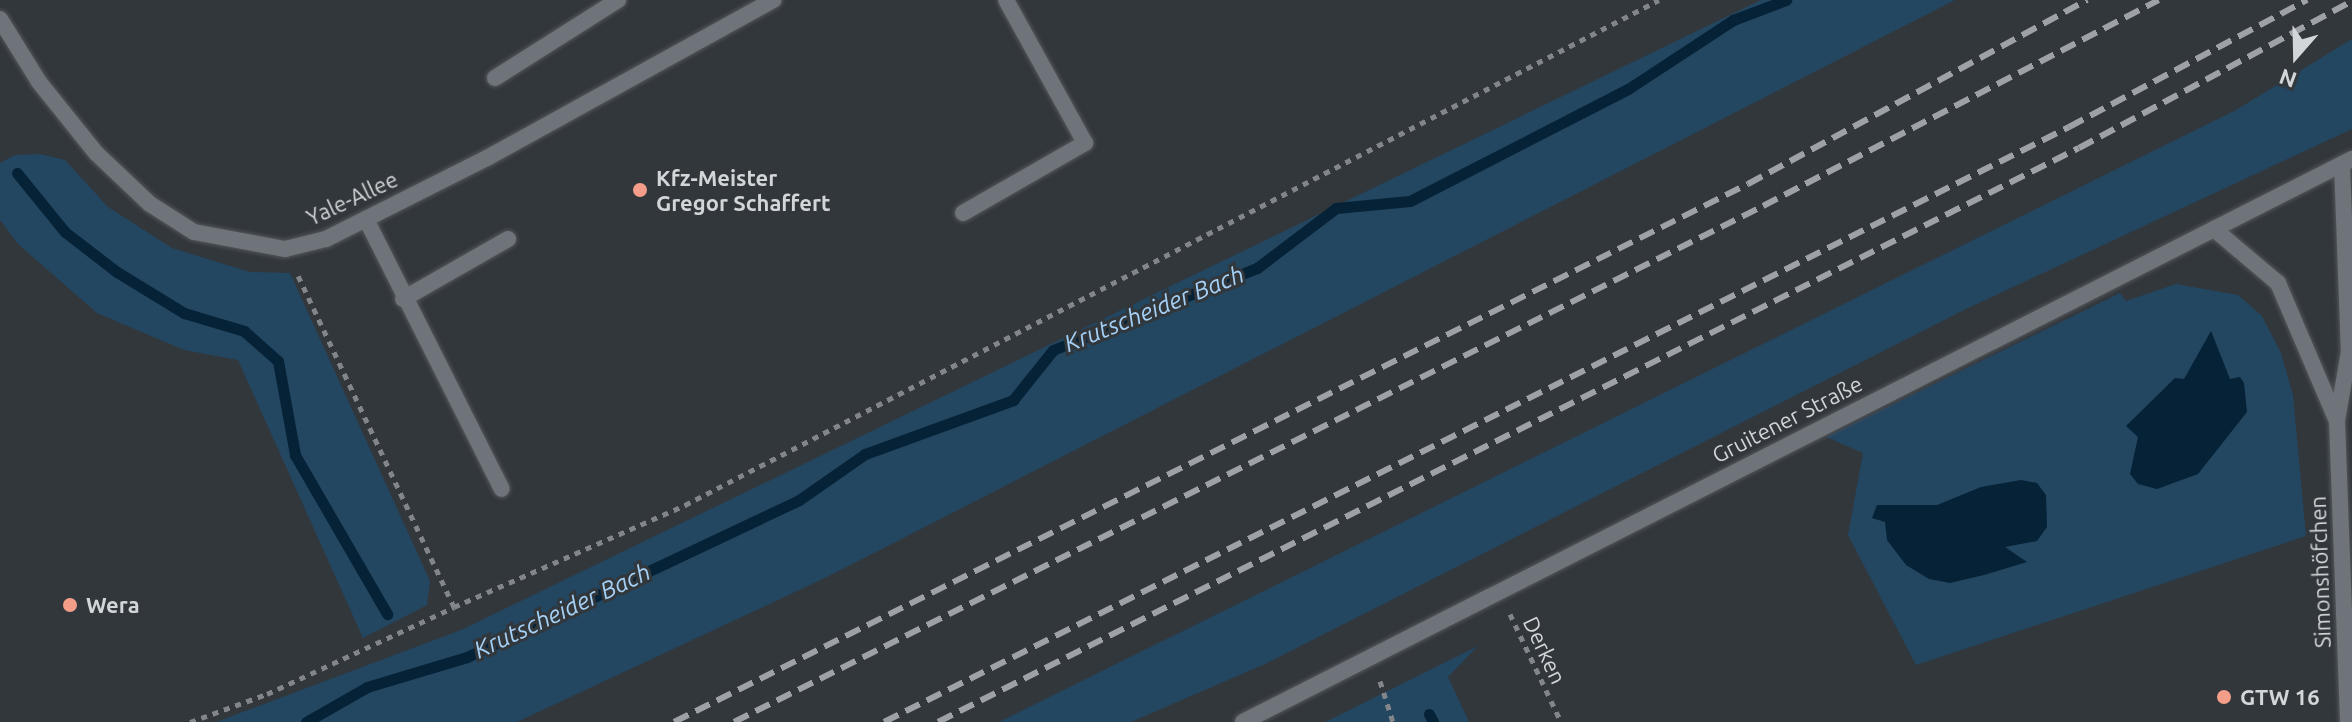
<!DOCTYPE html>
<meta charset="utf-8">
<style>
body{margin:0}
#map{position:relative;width:2352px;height:722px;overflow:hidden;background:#32373c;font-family:Ubuntu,sans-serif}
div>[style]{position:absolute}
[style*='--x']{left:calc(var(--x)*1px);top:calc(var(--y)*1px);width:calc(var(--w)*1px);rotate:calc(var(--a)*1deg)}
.green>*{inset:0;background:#234661}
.water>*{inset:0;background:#062236}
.stream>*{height:11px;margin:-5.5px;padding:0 5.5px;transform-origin:5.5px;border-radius:5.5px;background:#062236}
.path>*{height:5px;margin-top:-2.5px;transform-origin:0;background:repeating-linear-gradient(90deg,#82868a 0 6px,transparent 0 12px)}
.roads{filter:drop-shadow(0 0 2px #52565a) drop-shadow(0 0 2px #52565a)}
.service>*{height:16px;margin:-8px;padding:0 8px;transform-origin:8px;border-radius:8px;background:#6e7479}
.minor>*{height:16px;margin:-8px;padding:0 8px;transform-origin:8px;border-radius:8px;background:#6e7479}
.tertiary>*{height:16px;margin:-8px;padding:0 8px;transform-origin:8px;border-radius:8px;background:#6e7479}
.rail>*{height:6px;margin-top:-3px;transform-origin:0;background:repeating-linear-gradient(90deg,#9ea2a6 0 16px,transparent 0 24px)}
.dots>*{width:22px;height:22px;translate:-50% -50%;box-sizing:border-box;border:4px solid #32373c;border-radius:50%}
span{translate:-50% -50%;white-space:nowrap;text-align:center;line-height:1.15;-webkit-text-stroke:6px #32373c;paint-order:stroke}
.poi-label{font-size:22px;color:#d3d6d9;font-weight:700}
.left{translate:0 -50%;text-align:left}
.street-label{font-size:22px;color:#d3d6d9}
.water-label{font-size:24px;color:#a6d1f6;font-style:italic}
.north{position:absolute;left:2256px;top:16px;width:80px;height:80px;-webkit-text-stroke:6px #32373c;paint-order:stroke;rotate:200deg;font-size:22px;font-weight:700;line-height:32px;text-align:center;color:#d3d6d9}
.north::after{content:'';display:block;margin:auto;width:28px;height:36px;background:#d3d6d9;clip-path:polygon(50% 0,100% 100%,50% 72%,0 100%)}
</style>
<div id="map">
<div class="green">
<div style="clip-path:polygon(1761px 0,1955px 0,827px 577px,517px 722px,216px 722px,461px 630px)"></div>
<div style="clip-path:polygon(2352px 39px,2352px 129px,1966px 309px,1265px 664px,1131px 722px,999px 722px,2236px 110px)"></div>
<div style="clip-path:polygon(40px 154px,65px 160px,108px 207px,172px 248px,250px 272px,290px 273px,430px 581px,427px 605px,363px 638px,238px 360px,184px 350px,97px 313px,18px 244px,0 220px,0 163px,15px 155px)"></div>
<div style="clip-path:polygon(2176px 284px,2238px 295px,2262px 316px,2281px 353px,2293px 395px,2306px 536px,1916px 665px,1848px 535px,1863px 453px,1826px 437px,2120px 293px,2126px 301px)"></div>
<div style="clip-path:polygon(1478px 646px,1448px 677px,1469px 722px,1325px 722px)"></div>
</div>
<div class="water">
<div style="clip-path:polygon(2211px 331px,2230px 379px,2240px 377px,2244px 383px,2247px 412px,2198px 474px,2157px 489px,2138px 484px,2130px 474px,2138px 437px,2126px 426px,2175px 378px,2184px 379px)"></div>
<div style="clip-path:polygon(2021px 480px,2037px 483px,2046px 495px,2047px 527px,2037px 541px,2005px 547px,2027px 562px,1984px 575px,1950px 583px,1929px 579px,1906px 565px,1887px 540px,1885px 522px,1872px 518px,1877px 505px,1937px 505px,1981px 487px)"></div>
</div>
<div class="stream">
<div style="--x:17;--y:173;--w:76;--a:50.9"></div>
<div style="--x:65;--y:232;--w:66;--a:37.6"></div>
<div style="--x:117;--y:272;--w:79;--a:31.5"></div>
<div style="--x:184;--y:313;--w:63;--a:16.7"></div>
<div style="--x:244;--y:331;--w:45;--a:41.4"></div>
<div style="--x:278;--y:361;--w:96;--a:79.7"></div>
<div style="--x:295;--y:455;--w:184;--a:59.9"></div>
<div style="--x:1429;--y:714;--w:9;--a:63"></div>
<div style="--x:306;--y:722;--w:70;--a:-29.8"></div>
<div style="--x:367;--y:687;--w:104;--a:-16.7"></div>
<div style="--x:467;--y:657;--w:367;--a:-25.3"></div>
<div style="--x:799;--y:500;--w:80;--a:-34.9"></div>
<div style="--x:865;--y:454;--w:158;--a:-20"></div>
<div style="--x:1013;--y:400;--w:64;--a:-51.3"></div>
<div style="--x:1053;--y:350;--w:220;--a:-21.9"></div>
<div style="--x:1257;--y:268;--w:99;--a:-37.2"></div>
<div style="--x:1336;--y:208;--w:74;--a:-5.4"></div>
<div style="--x:1410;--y:201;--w:245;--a:-27.2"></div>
<div style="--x:1628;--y:89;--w:126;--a:-33.3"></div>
<div style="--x:1733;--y:20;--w:57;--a:-20.7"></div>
</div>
<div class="path">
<div style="--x:454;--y:607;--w:253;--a:-23.8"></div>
<div style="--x:685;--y:505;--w:1097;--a:-27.41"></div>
<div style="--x:1510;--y:614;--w:119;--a:64.7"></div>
<div style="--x:1380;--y:681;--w:43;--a:72.4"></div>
<div style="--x:190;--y:722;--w:82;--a:-20"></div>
<div style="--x:267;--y:694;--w:206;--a:-24.9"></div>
<div style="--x:454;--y:607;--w:371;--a:-115.2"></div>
</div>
<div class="roads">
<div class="service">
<div style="--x:495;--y:78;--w:146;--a:-32.4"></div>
<div style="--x:963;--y:213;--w:141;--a:-29.8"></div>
<div style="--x:1085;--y:143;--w:163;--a:-118.9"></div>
<div style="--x:366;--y:219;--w:302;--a:63.3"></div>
<div style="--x:403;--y:299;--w:121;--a:-29.7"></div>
</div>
<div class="minor">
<div style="--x:0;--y:19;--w:74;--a:58.2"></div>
<div style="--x:39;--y:82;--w:91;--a:51.2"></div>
<div style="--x:96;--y:153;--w:74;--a:43.4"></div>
<div style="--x:150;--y:204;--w:52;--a:32.5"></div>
<div style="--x:194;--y:232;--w:93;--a:10.6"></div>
<div style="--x:285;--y:249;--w:42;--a:-13.7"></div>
<div style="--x:326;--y:239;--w:182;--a:-26.7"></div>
<div style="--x:489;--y:157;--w:325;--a:-28.9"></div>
<div style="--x:2342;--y:164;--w:187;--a:87.9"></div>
<div style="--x:2349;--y:351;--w:71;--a:99.7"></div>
<div style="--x:2337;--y:421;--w:301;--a:87.9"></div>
<div style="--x:2214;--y:229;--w:84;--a:40.2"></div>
<div style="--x:2278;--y:283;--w:150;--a:66.9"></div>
</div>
<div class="tertiary">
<div style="--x:1243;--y:722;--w:1244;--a:-26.92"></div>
</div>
</div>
<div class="rail">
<div style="--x:674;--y:722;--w:1201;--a:-26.61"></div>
<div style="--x:1748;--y:184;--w:386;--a:-28.5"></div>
<div style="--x:734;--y:722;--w:1151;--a:-26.63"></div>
<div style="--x:1763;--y:206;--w:446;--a:-27.5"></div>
<div style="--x:884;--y:722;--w:1326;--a:-26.66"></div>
<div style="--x:2069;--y:127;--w:270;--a:-28.1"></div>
<div style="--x:938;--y:722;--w:1277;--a:-26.71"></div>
<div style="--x:2079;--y:148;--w:310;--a:-28.3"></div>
</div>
<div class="dots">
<div style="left:640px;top:190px;background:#f49e8a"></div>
<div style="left:70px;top:605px;background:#f49e8a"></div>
<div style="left:2224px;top:697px;background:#f49e8a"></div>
</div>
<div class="poi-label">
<span class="left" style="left:656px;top:190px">Kfz-Meister<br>Gregor Schaffert</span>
<span class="left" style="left:86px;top:605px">Wera</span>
<span class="left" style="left:2240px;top:697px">GTW 16</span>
</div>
<div class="street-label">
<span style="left:352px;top:198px;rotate:-25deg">Yale-Allee</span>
<span style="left:1787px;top:419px;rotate:-27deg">Gruitener Straße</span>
<span style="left:2320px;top:572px;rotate:-92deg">Simonshöfchen</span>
<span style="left:1545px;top:650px;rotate:65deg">Derken</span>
</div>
<div class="water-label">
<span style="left:1154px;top:309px;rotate:-22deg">Krutscheider Bach</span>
<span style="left:562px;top:611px;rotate:-25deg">Krutscheider Bach</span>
</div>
<div class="north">N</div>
</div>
